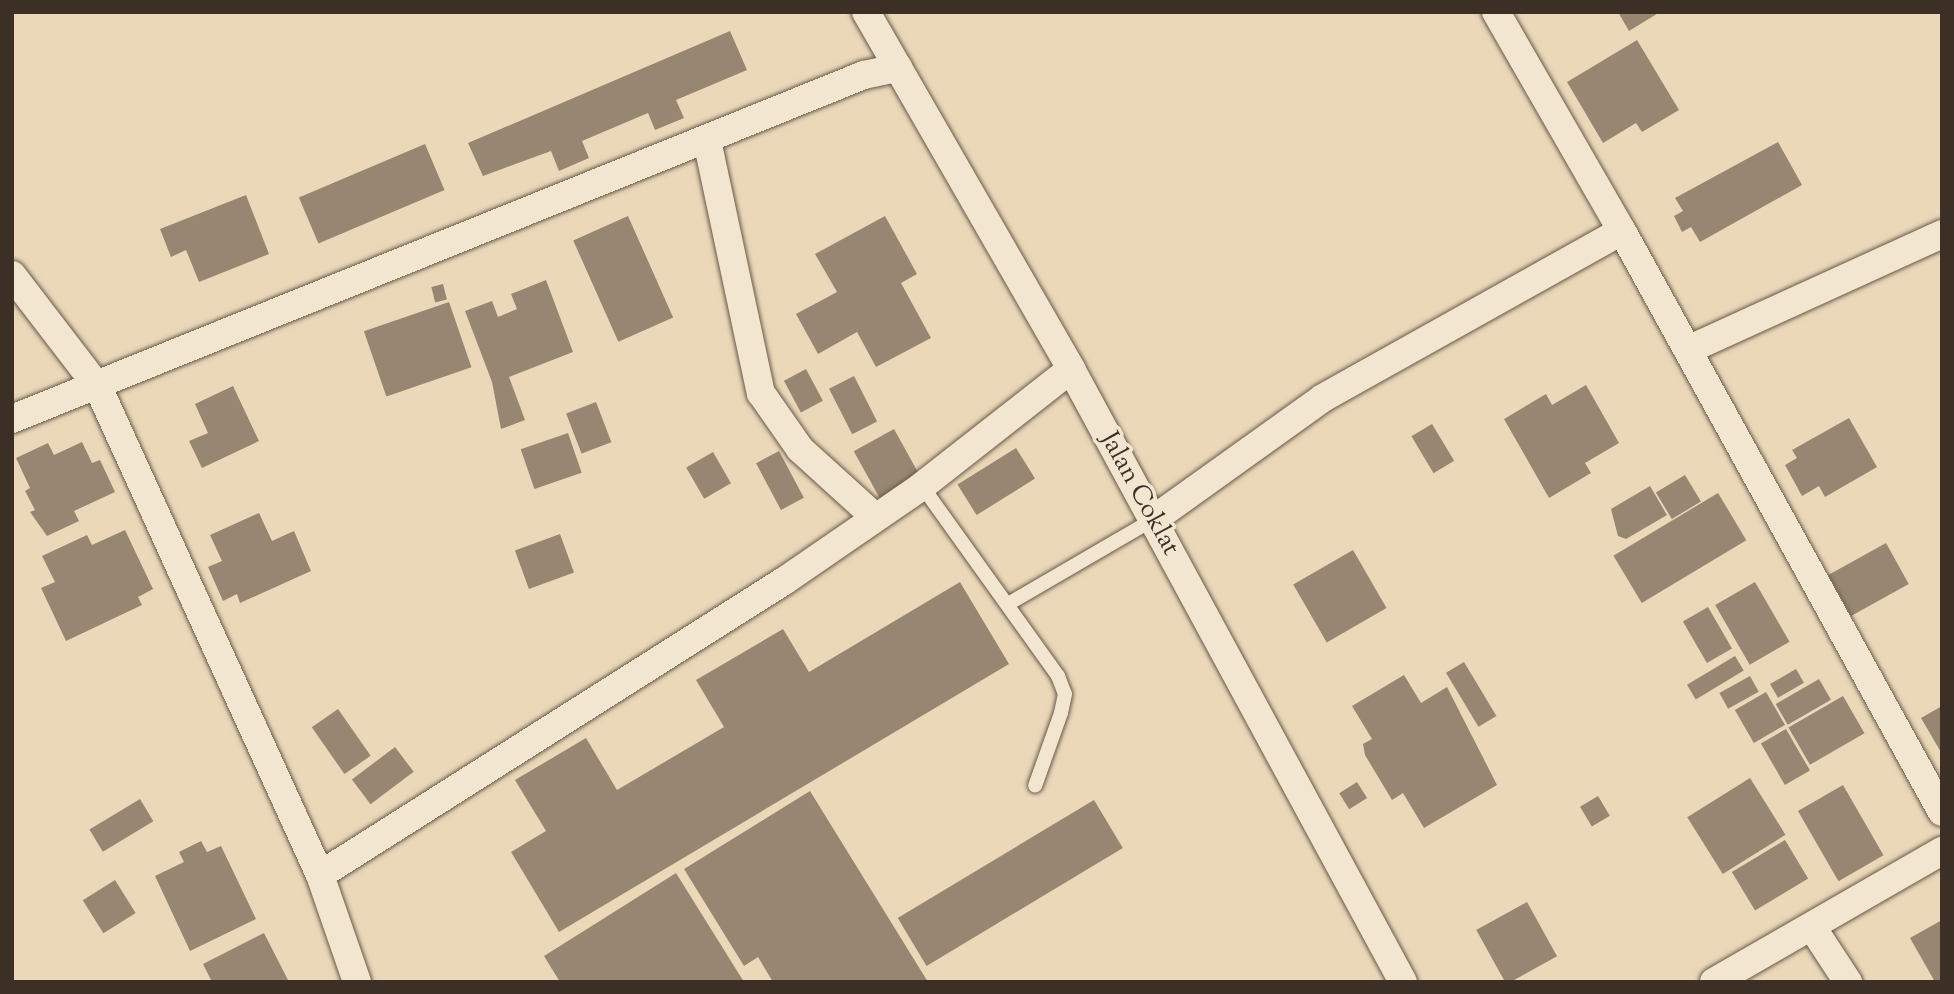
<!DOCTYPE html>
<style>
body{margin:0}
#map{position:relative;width:1954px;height:994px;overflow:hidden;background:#ebd8b8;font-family:"Sorts Mill Goudy",serif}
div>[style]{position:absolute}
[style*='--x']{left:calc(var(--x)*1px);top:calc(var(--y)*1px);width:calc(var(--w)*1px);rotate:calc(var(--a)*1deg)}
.building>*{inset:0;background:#978772;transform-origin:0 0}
.roads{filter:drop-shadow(0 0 2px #68594a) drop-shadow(0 0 2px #68594a)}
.lane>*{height:14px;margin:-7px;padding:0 7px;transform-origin:7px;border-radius:7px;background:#f2e6d1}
.street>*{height:28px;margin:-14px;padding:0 14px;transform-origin:14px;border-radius:14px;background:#f2e6d1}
span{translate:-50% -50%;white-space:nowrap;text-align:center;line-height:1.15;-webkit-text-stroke:7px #f2e6d1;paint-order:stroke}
.street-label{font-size:26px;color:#3c2f26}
.frame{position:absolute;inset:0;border:14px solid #3c2f26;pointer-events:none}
</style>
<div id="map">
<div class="building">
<div style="clip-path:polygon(1618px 12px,1660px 12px,1629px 31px)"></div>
<div style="clip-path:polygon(730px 31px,747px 70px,676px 100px,684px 118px,655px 130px,648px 113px,582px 141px,589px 158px,559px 171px,551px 151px,483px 176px,468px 143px)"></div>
<div style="clip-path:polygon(1637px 40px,1679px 110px,1642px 132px,1636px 123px,1603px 143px,1567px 82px)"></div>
<div style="clip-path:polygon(1778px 142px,1802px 185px,1700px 242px,1691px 227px,1682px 232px,1674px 216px,1683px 211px,1675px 198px)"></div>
<div style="left:425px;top:144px;width:50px;height:137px;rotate:67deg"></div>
<div style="clip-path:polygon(246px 195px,269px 254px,199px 282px,186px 250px,171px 257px,160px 229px)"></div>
<div style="left:628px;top:216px;width:111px;height:60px;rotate:66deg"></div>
<div style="clip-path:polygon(885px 216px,917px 274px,901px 283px,931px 338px,876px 367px,857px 332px,818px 354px,796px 314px,837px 292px,815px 254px)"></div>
<div style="clip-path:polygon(546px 280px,573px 352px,509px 377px,525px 420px,501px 429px,492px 382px,465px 311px,492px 301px,498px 317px,517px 309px,511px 294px)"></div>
<div style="left:443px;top:284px;width:16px;height:12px;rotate:76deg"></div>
<div style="left:449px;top:302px;width:69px;height:90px;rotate:71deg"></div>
<div style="left:806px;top:369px;width:36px;height:25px;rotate:62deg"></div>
<div style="left:854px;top:376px;width:51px;height:28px;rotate:63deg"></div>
<div style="clip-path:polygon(1586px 385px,1619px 443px,1585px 463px,1591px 473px,1549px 498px,1504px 419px,1546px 394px,1552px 405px)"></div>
<div style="clip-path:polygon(233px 386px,259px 441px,202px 468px,189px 441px,208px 433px,195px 404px)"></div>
<div style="left:596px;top:402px;width:43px;height:32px;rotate:69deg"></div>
<div style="clip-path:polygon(1849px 418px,1877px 467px,1825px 497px,1819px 486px,1802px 496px,1785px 465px,1797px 458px,1792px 450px)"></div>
<div style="left:1432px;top:424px;width:43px;height:24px;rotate:59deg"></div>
<div style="left:894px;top:429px;width:54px;height:46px;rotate:61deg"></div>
<div style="left:568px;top:433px;width:42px;height:50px;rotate:71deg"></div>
<div style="clip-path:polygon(82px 442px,92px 463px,100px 460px,115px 492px,74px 511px,79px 521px,47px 536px,30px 512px,35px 510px,25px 491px,30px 488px,16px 458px,48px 443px,54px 455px)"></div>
<div style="left:1016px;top:448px;width:36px;height:69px;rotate:58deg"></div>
<div style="left:779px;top:451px;width:53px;height:26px;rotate:62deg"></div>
<div style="left:713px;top:452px;width:36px;height:31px;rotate:60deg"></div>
<div style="left:1685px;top:475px;width:31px;height:34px;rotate:59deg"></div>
<div style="clip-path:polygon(1650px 486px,1667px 515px,1626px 539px,1618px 536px,1611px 509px)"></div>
<div style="left:1718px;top:493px;width:55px;height:122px;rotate:59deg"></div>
<div style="clip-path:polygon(259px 513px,272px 541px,294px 531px,311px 571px,240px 603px,237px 594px,223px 601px,208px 567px,222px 561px,210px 535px)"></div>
<div style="clip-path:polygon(125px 530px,153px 589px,138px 597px,142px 605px,66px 641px,41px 588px,55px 582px,42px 556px,87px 535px,92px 545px)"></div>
<div style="left:560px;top:534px;width:41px;height:48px;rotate:70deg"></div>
<div style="left:1886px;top:543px;width:47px;height:66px;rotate:61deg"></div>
<div style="left:1353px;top:550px;width:67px;height:69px;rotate:60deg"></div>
<div style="clip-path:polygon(960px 582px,1009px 664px,559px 932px,511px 852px,546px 831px,515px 780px,586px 738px,617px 790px,724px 727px,696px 680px,783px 629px,809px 672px)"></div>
<div style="left:1755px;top:582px;width:69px;height:46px;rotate:60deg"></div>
<div style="left:1708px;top:607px;width:48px;height:29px;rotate:60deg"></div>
<div style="left:1735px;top:656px;width:17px;height:56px;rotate:59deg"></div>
<div style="left:1464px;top:662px;width:63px;height:21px;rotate:59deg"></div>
<div style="left:1796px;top:669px;width:16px;height:30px;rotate:60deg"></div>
<div style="clip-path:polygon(1404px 675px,1421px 703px,1447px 687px,1497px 785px,1424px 828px,1403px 793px,1392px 800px,1365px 755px,1363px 744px,1372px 739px,1352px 706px)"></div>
<div style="left:1750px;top:676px;width:18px;height:35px;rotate:61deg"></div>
<div style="left:1819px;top:679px;width:24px;height:50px;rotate:60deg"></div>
<div style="left:1766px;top:692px;width:38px;height:36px;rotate:60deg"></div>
<div style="left:1843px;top:696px;width:43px;height:63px;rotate:60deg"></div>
<div style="clip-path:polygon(1942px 706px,1942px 754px,1921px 718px)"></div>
<div style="left:338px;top:709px;width:57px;height:32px;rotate:55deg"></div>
<div style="left:1786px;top:729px;width:48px;height:29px;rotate:60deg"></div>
<div style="left:395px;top:747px;width:31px;height:54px;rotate:53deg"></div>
<div style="left:1750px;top:778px;width:67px;height:74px;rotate:58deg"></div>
<div style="left:1357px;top:782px;width:19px;height:21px;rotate:58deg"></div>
<div style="left:1843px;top:785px;width:81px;height:52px;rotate:60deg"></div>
<div style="clip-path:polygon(810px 791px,928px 982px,773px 982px,758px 957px,744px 966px,684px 869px)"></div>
<div style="left:1598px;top:796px;width:23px;height:21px;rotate:59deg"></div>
<div style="left:140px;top:799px;width:26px;height:59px;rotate:59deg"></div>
<div style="left:1094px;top:800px;width:56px;height:229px;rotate:59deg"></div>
<div style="left:1785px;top:840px;width:45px;height:62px;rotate:59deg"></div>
<div style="clip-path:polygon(201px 841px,207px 852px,221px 846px,256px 919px,190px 951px,155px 876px,184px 862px,179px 852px)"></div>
<div style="clip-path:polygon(676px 873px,744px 982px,560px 982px,544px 956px)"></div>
<div style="left:115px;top:880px;width:39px;height:38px;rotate:58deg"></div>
<div style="left:1527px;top:902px;width:62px;height:58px;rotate:61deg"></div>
<div style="clip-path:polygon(1942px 920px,1942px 982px,1935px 982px,1910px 938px)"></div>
<div style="clip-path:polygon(264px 933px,289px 982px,212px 982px,203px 964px)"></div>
</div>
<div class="roads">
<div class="lane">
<div style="--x:922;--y:486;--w:234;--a:54.4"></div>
<div style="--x:1058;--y:676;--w:19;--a:69"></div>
<div style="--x:1065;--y:694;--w:19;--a:102"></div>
<div style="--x:1061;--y:713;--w:77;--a:109.6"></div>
<div style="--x:1008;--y:604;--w:169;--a:-30.2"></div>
</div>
<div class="street">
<div style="--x:866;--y:12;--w:412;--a:60.1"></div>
<div style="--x:1071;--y:369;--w:697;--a:61.56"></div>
<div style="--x:1496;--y:12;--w:253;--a:60.1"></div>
<div style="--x:707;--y:140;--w:259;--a:78"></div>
<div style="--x:761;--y:393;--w:68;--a:55.1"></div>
<div style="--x:800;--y:449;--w:101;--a:42.2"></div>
<div style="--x:12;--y:275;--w:141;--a:52.5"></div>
<div style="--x:98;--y:387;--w:536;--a:65.54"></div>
<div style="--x:320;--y:875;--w:549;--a:-32.36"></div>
<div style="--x:784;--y:581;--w:168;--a:-34.5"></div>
<div style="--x:922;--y:486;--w:189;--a:-38.1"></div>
<div style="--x:1690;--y:349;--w:277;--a:-24.5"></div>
<div style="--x:12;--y:419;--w:919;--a:-21.99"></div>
<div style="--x:864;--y:75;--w:35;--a:-12"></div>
<div style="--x:1154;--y:519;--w:208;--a:-35.6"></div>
<div style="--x:1323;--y:398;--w:342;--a:-29.2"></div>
<div style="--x:1622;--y:231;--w:663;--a:61.16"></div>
<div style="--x:320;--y:875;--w:113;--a:70.9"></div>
<div style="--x:1812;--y:927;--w:66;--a:56.8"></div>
<div style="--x:1714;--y:982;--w:263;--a:-29.9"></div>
</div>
</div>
<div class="street-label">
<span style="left:1139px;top:494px;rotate:61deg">Jalan Coklat</span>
</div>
<div class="frame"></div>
</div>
